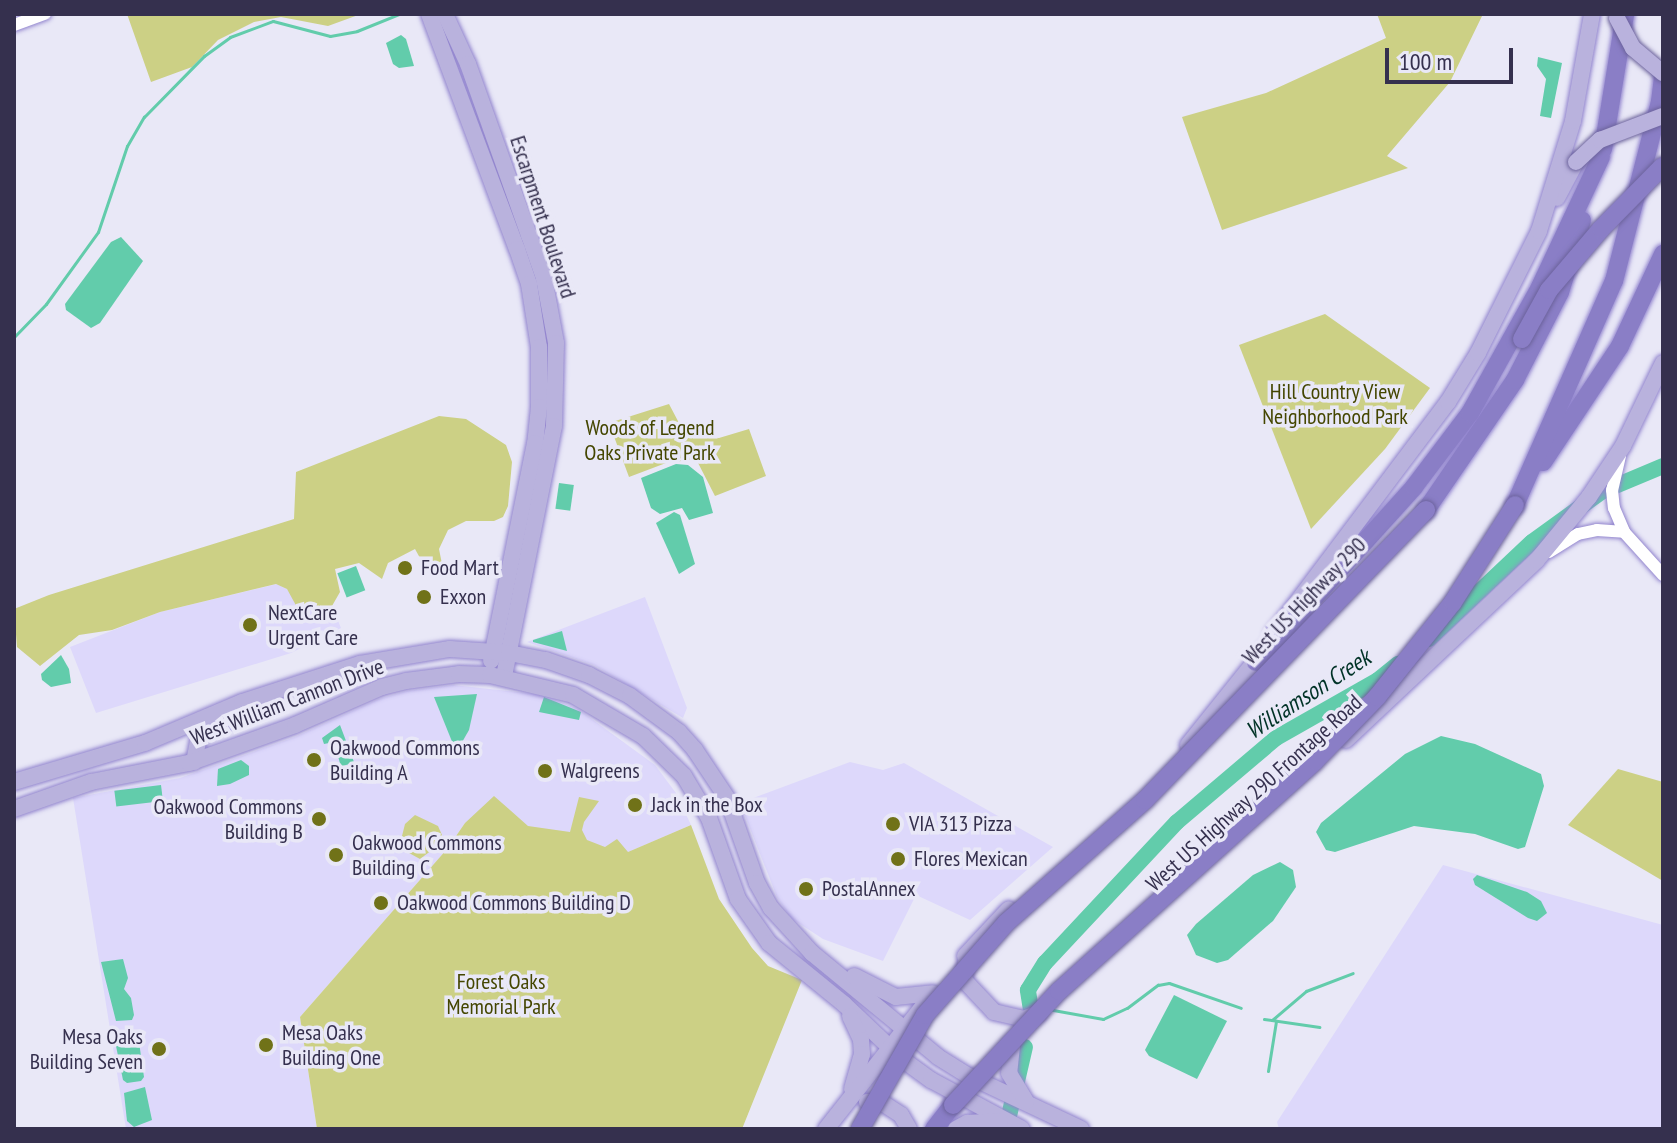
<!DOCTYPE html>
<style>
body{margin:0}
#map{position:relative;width:1677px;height:1143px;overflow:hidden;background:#e9e8f7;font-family:"PT Sans Narrow",sans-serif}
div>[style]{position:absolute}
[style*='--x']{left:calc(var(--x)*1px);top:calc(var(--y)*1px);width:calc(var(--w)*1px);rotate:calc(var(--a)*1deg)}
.built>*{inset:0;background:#ddd8fb}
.green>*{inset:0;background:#ccd085}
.water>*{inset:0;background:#62ccab;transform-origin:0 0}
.stream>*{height:3px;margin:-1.5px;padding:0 1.5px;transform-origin:1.5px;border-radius:1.5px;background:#62ccab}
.river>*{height:16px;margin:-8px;padding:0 8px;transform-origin:8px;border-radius:8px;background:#62ccab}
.roads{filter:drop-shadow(0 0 2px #9285ce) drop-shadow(0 0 2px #9285ce)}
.minor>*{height:12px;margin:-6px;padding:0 6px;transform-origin:6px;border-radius:6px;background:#fff}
.major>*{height:16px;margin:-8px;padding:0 8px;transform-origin:8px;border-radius:8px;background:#b9b2dd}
.highway>*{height:18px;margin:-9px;padding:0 9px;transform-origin:9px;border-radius:9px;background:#8a7ec6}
.bridges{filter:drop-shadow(0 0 2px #6c639c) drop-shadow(0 0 2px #6c639c)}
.major-bridge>*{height:16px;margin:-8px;padding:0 8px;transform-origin:8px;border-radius:8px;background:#b9b2dd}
.highway-bridge>*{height:18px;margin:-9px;padding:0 9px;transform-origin:9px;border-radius:9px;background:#8a7ec6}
.dots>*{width:22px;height:22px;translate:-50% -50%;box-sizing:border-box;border:4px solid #e9e8f7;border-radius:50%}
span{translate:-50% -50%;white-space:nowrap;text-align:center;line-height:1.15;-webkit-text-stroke:7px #e9e8f7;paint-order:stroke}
.street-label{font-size:22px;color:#35304e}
.park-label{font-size:22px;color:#444600}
.poi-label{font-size:22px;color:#35304e}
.left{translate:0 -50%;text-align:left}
.right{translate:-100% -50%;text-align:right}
.water-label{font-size:24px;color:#003226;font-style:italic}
.frame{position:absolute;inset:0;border:16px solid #35304e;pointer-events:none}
.scale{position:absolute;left:1385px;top:48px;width:128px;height:36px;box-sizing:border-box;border:4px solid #35304e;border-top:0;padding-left:10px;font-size:24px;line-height:28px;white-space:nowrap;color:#35304e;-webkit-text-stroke:6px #e9e8f7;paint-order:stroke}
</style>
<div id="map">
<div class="built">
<div style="clip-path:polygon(277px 584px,287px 589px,305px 612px,323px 605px,332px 606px,341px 628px,291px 653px,96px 713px,70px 647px,160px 612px)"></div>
<div style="clip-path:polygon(645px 597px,687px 708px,683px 718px,594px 665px,527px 642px)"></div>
<div style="clip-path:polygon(453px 685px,543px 695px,578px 709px,655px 765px,676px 793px,691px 825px,573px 876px,465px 823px,447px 849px,300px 1017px,317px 1129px,126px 1129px,73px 798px,180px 778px,295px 737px,379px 699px,407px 691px)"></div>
<div style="clip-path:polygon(850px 762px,883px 770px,904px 763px,1053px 847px,970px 920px,916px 895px,883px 961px,823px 939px,791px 918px,777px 897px,740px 803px)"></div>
<div style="clip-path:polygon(1443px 865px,1663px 925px,1663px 1129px,1279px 1129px,1277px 1122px)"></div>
</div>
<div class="green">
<div style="clip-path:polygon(127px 14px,361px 14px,328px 26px,281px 17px,254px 22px,218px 40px,192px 67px,151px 82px)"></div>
<div style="clip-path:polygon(1377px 14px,1483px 14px,1450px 82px,1387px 156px,1408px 168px,1222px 230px,1182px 117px,1266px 93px,1386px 38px)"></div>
<div style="clip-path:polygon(1325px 314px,1430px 388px,1385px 449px,1311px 529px,1239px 345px)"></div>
<div style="clip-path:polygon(669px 404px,679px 423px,697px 436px,719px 438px,749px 429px,766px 476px,715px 496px,696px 459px,666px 463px,629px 477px,609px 423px)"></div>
<div style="clip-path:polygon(439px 416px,466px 419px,506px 445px,512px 462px,508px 506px,503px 517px,494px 521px,466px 521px,448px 530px,439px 549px,443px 569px,433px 575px,430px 576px,415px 549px,388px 563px,382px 579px,359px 563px,335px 569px,340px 592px,332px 606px,299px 611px,287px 589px,276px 584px,160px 612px,112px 630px,79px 635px,40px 666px,17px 647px,14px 609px,49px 595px,294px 519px,296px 472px)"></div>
<div style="clip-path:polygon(1618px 769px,1663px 782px,1663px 881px,1568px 825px)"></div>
<div style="clip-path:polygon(494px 796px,528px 826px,570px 832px,579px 797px,599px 801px,584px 822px,582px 830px,587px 840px,605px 847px,617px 839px,628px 852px,691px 825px,719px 899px,752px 948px,768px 966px,802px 980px,742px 1129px,317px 1129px,300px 1017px,447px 849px,465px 823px)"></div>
<div style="clip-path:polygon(415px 815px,438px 826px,442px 835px,436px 847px,420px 859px,409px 853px,402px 836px,405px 824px)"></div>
</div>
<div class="water">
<div style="clip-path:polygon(401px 35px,406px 39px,414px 66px,399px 68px,393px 64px,386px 43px)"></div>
<div style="clip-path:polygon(1538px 57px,1562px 63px,1551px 118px,1540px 116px,1546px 79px,1537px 66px)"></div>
<div style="clip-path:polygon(121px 237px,143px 261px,100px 323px,91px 328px,66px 310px,65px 304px,111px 242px)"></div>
<div style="clip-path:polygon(676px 464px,688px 465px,703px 477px,713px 513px,689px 520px,682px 508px,660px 514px,651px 508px,641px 478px)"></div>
<div style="left:559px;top:483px;width:15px;height:26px;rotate:8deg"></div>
<div style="clip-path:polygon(674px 512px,680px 515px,695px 564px,679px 574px,656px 523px)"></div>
<div style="left:356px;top:566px;width:26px;height:20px;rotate:69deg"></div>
<div style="clip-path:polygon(562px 631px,567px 651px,533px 642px,533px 640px)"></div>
<div style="clip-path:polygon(61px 655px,69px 669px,71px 683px,51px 687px,42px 680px,41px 674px)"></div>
<div style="clip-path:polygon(477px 694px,469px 730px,461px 744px,453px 744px,434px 697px)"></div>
<div style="clip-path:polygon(544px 697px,581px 712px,579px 720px,539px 712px)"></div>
<div style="clip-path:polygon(340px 725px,354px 762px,341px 767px,334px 742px,324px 744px,322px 738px)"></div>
<div style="clip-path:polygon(1441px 736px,1475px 744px,1541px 774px,1544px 786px,1525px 847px,1518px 849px,1475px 834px,1414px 826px,1335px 852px,1326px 850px,1316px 832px,1321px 823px,1405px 754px)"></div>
<div style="clip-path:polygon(241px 760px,249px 766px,249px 775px,230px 784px,217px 786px,218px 769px)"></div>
<div style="left:161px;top:785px;width:16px;height:47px;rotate:83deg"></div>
<div style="clip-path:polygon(1280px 862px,1293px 870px,1296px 887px,1273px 921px,1228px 960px,1217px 963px,1196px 955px,1187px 935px,1196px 924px,1253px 875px)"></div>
<div style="clip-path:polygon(1477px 875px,1527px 892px,1541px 901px,1547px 913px,1537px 921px,1528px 918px,1475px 885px,1473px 879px)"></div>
<div style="clip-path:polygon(123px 959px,128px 978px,124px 989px,131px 998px,134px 1015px,132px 1020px,116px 1021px,101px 962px)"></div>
<div style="clip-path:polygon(1174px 995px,1227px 1021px,1197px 1079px,1149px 1056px,1145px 1050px)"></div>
<div style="clip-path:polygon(120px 1040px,136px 1039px,139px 1042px,144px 1077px,141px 1081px,127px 1083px,123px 1080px,116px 1046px)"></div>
<div style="clip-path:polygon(145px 1087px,152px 1120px,134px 1127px,127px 1121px,124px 1093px)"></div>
</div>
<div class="stream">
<div style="--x:14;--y:337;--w:46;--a:-45.9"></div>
<div style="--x:46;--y:304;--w:89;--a:-54.2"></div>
<div style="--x:98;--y:232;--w:91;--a:-71.4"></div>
<div style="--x:127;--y:146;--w:34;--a:-60"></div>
<div style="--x:144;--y:117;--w:86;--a:-45.5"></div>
<div style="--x:204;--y:56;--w:32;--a:-36"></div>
<div style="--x:230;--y:37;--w:46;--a:-20.4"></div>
<div style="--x:273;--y:21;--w:59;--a:14.7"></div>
<div style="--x:330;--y:36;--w:27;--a:-10"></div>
<div style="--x:357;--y:31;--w:45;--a:-22"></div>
<div style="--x:1053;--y:1010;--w:51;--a:10.2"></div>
<div style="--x:1103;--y:1019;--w:26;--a:-25"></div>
<div style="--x:1127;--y:1008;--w:39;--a:-37"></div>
<div style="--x:1158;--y:985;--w:11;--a:-10"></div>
<div style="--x:1169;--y:983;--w:76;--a:19.1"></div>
<div style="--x:1264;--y:1019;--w:56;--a:8.3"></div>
<div style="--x:1272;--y:1020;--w:45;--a:-40.5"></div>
<div style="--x:1306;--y:991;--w:50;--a:-21"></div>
<div style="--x:1268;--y:1071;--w:51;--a:-80.9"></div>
</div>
<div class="river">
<div style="--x:1429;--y:639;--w:141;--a:-43.3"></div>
<div style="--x:1532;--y:542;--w:85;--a:-35.9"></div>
<div style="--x:1601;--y:492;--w:67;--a:-22.8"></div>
<div style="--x:1031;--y:1010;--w:20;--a:-99"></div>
<div style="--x:1028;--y:990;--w:32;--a:-58"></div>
<div style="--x:1045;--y:963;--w:193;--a:-46.9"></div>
<div style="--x:1177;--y:822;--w:130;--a:-40.3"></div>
<div style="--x:1276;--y:738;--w:117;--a:-29.6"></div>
<div style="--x:1378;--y:680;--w:26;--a:-39"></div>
<div style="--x:1006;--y:1129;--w:84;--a:-77"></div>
</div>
<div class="roads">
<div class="minor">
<div style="--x:14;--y:25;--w:33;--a:-20"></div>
<div style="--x:1620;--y:456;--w:35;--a:103"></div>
<div style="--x:1612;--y:490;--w:18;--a:84"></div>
<div style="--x:1614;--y:508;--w:26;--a:67"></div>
<div style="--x:1624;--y:532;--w:58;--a:47.8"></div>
<div style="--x:1549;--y:552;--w:34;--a:-32"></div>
<div style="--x:1578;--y:534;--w:19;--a:-12"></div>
<div style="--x:1597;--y:530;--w:27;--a:4"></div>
</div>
<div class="major">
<div style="--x:429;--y:14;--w:251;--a:69.5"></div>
<div style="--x:517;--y:249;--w:37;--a:71"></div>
<div style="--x:529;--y:284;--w:64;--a:81"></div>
<div style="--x:539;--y:347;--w:60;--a:90"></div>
<div style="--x:539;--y:407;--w:36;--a:96"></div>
<div style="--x:535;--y:443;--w:222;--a:101.4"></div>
<div style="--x:445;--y:14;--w:55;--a:65.3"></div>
<div style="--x:468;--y:64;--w:182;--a:70.4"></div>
<div style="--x:529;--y:235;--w:46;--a:70.8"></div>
<div style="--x:544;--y:278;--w:66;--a:79.5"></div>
<div style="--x:556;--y:343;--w:83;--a:91.4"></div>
<div style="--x:554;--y:426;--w:256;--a:101.3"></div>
<div style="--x:1557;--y:198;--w:41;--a:-62.2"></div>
<div style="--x:1273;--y:634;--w:291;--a:-53"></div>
<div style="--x:1448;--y:402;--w:57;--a:-58.5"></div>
<div style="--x:1478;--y:353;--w:136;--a:-63.4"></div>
<div style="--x:1539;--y:231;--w:115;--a:-72.8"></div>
<div style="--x:1573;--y:121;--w:109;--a:-79.9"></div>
<div style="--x:1346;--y:740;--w:262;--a:-43.3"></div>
<div style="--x:1537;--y:560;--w:82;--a:-50.5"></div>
<div style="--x:1589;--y:497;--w:61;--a:-56.3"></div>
<div style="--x:1623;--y:446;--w:92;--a:-64.3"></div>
<div style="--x:1188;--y:745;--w:117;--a:-51.3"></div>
<div style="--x:194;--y:762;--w:26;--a:-79"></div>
<div style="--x:199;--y:736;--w:79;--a:-27.2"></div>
<div style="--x:14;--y:782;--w:137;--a:-16.6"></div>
<div style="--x:145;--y:743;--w:105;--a:-22.9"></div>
<div style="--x:242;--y:702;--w:124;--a:-17.9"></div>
<div style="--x:360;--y:664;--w:91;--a:-9.5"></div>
<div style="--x:450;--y:649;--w:59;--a:3.9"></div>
<div style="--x:509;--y:653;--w:38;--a:11"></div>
<div style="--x:546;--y:660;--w:46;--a:19.2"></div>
<div style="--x:589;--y:675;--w:46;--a:27.1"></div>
<div style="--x:630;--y:696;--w:61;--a:36.3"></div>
<div style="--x:679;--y:732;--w:24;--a:48"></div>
<div style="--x:695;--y:750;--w:58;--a:56.3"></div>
<div style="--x:727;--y:798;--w:90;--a:70.6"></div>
<div style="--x:757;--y:883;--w:29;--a:61"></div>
<div style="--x:771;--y:908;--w:61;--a:47.7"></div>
<div style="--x:812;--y:953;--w:163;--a:39.5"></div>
<div style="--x:938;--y:1057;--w:36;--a:32"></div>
<div style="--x:969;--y:1076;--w:124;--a:25.3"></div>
<div style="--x:14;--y:809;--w:82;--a:-19.3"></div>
<div style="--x:91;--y:782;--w:100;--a:-11"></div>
<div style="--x:189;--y:763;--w:113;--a:-19.7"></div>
<div style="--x:295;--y:725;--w:95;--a:-23.6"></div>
<div style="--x:382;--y:687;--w:25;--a:-14"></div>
<div style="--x:406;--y:681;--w:53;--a:-7.5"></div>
<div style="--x:459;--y:674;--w:31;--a:2"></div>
<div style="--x:490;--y:675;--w:85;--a:13.5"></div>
<div style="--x:573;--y:695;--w:81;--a:30.4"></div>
<div style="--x:643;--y:736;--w:57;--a:44.3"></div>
<div style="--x:684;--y:776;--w:49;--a:59.2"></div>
<div style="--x:709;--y:818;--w:86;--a:70.3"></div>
<div style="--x:738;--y:899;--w:54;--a:54.8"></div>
<div style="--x:769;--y:943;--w:97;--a:39.1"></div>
<div style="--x:844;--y:1004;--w:80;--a:43.5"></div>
<div style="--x:902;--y:1059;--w:36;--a:36"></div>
<div style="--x:931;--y:1080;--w:103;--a:28.3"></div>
<div style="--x:965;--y:956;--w:64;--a:-46.9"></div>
<div style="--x:966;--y:963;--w:17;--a:97"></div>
<div style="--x:964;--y:980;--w:44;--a:46.8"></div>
<div style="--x:994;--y:1012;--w:31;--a:13"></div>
<div style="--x:1024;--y:1019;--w:16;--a:-22"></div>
<div style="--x:854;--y:976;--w:47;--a:26.6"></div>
<div style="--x:896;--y:997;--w:37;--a:-6"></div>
<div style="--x:850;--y:1016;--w:26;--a:65"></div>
<div style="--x:861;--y:1040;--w:14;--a:86"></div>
<div style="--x:862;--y:1054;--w:36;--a:106"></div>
<div style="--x:1012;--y:1046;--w:27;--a:96"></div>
<div style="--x:1009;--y:1073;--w:33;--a:59"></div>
<div style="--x:867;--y:1102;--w:14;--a:0"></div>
<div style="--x:881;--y:1102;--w:24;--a:33"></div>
<div style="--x:901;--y:1115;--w:16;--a:60"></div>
<div style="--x:826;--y:1129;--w:158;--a:-51.7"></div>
<div style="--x:956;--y:1129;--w:13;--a:-29"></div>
<div style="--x:967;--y:1123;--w:33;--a:-3"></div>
</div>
<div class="highway">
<div style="--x:1603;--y:149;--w:137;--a:-80.7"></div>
<div style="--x:1543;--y:462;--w:139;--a:-56.4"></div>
<div style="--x:1620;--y:346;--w:102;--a:-64.9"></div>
<div style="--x:1515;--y:505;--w:245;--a:-66.2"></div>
<div style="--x:1614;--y:281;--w:185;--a:-75.6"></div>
<div style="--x:1660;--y:102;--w:26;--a:-83"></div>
<div style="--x:1426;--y:510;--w:158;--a:-55.6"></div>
<div style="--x:1515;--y:380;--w:99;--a:-62.9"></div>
<div style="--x:1560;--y:292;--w:75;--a:-73"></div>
<div style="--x:1256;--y:662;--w:236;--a:-47.9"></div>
<div style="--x:1414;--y:487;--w:93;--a:-52.9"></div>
<div style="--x:1470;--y:413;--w:144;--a:-60.9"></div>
<div style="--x:1540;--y:287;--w:144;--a:-64.9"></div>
<div style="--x:934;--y:1129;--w:31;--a:-52"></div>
</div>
</div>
<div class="bridges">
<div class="major-bridge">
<div style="--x:1617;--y:18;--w:34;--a:62"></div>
<div style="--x:1633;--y:48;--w:39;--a:40"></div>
<div style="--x:1576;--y:162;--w:33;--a:-43"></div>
<div style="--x:1600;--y:140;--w:67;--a:-20.9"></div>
</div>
<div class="highway-bridge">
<div style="--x:1522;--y:339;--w:56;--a:-61.1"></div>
<div style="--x:1549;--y:290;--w:80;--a:-49.6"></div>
<div style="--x:1601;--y:229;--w:88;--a:-45.5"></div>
<div style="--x:953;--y:1105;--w:156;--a:-47.1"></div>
<div style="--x:1059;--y:991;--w:344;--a:-41.9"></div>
<div style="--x:1315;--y:761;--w:89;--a:-45.9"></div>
<div style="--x:1377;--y:697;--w:122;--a:-51.3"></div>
<div style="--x:1453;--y:602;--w:115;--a:-57.4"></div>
<div style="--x:860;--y:1129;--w:131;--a:-60.3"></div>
<div style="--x:925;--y:1015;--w:123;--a:-48.6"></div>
<div style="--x:1006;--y:923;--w:186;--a:-41.5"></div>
<div style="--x:1145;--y:800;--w:404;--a:-45.9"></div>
</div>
</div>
<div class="dots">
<div style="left:405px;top:568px;background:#707218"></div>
<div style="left:424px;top:597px;background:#707218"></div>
<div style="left:250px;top:625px;background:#707218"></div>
<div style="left:314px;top:760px;background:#707218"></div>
<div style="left:545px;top:771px;background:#707218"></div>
<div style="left:635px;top:805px;background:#707218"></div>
<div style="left:319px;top:819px;background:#707218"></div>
<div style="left:893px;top:824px;background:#707218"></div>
<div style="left:336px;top:855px;background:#707218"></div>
<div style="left:898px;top:859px;background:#707218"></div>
<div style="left:806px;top:889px;background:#707218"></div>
<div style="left:381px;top:903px;background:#707218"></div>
<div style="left:266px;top:1045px;background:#707218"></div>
<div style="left:159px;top:1049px;background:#707218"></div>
</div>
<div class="street-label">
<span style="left:543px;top:217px;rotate:72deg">Escarpment Boulevard</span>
<span style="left:1304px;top:601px;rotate:-46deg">West US Highway 290</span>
<span style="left:287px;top:702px;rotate:-21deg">West William Cannon Drive</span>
<span style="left:1254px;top:793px;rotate:-42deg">West US Highway 290 Frontage Road</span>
</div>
<div class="park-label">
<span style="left:1335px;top:404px">Hill Country View<br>Neighborhood Park</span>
<span style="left:650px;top:440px">Woods of Legend<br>Oaks Private Park</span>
<span style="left:501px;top:994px">Forest Oaks<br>Memorial Park</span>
</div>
<div class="poi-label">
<span class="left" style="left:421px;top:568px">Food Mart</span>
<span class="left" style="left:440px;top:597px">Exxon</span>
<span class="left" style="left:268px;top:625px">NextCare<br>Urgent Care</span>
<span class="left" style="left:330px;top:760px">Oakwood Commons<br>Building A</span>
<span class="left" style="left:561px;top:771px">Walgreens</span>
<span class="left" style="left:651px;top:805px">Jack in the Box</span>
<span class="right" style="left:303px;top:819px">Oakwood Commons<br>Building B</span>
<span class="left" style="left:909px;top:824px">VIA 313 Pizza</span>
<span class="left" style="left:352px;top:855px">Oakwood Commons<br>Building C</span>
<span class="left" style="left:914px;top:859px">Flores Mexican</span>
<span class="left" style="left:822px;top:889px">PostalAnnex</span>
<span class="left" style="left:397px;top:903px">Oakwood Commons Building D</span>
<span class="left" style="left:282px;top:1045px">Mesa Oaks<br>Building One</span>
<span class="right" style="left:143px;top:1049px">Mesa Oaks<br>Building Seven</span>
</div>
<div class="water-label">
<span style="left:1308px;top:694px;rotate:-33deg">Williamson Creek</span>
</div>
<div class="frame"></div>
<div class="scale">100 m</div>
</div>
